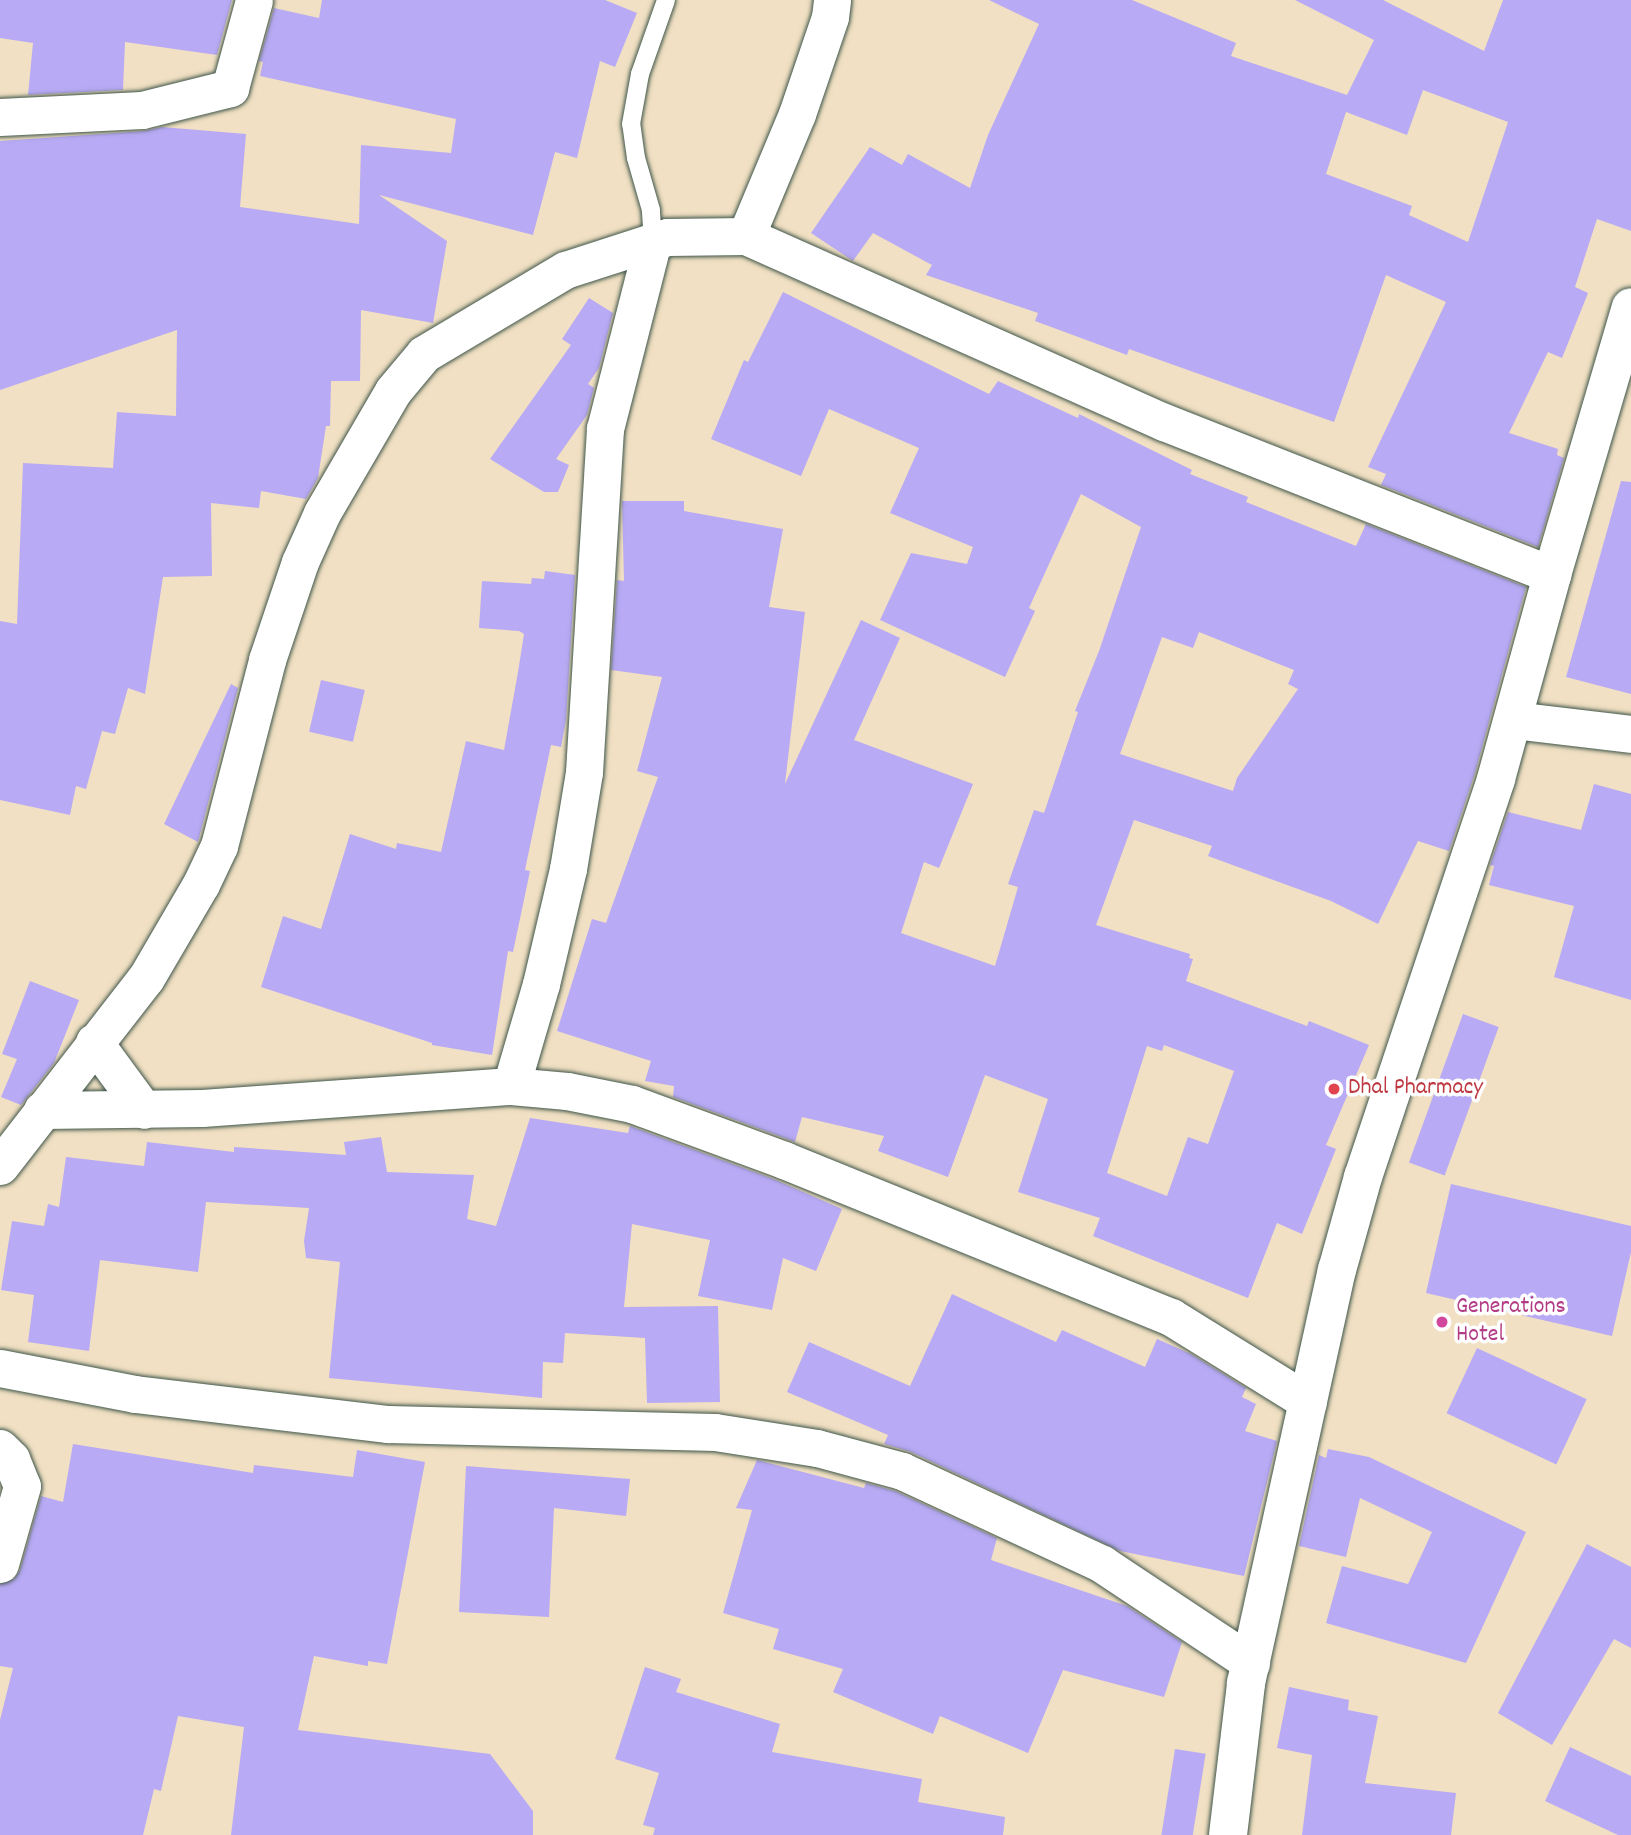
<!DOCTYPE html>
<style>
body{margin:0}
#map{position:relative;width:1631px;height:1835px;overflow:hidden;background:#f1e0c3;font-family:Dekko,sans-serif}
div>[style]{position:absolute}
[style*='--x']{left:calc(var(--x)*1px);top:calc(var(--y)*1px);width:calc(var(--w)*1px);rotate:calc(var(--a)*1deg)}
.building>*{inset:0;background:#b8aaf4;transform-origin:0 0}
.roads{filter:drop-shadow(0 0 2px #3e5549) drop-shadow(0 0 2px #3e5549)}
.service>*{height:18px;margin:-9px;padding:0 9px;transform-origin:9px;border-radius:9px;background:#fff}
.minor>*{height:37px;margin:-18.5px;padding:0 18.5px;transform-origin:18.5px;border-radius:18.5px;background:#fff}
.tertiary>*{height:38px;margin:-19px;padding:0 19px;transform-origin:19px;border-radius:19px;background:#fff}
.dots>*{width:19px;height:19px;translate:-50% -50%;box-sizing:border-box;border:4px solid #fff;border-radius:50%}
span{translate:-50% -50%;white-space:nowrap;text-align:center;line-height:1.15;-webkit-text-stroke:7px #fff;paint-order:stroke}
.health-label{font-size:24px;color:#be3a42}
.left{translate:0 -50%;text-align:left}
.hotel-label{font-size:24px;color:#b23c85}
</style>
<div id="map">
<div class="building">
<div style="clip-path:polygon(0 0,232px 0,217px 55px,125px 42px,123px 90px,28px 95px,33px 43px,0 38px)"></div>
<div style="clip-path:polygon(322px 0,605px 0,637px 13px,615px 67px,600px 61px,577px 158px,555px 152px,533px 235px,379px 195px,447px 241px,433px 323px,361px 310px,360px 381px,331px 381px,330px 426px,326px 426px,318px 478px,306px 499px,261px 491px,259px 508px,211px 503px,212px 576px,163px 577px,145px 694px,128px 688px,115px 734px,102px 731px,86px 789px,76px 786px,70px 815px,0 800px,0 621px,17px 624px,23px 463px,113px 468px,117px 412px,176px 416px,177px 330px,0 390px,0 141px,143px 131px,162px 127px,246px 134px,240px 207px,359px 224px,361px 145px,451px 153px,456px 119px,260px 76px,263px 62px,259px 61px,274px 8px,319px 18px)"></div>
<div style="clip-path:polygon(evenodd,989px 0,1132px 0,1236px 43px,1231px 56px,1347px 95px,1374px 40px,1295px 0,1383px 0,1484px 51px,1503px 0,1631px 0,1631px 231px,1597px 219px,1575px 287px,1588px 293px,1562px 358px,1548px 352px,1509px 433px,1558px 449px,1557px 455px,1564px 458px,1538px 547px,1381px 485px,1386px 474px,1368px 467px,1446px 302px,1386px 275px,1334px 422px,1129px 349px,1127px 355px,1035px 321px,1038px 313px,926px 275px,932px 265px,873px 233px,853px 261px,811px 233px,870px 147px,902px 165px,908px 154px,970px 188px,988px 135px,1039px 24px,989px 0,1423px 90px,1508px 122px,1468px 242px,1409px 215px,1412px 206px,1326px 174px,1346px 112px,1407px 135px,1423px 90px)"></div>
<div style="clip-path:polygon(evenodd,783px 292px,989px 394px,998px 381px,1078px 418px,1079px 414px,1192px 470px,1190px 474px,1248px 497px,1246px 502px,1356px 546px,1366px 524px,1526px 587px,1475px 773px,1449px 851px,1418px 841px,1378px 924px,1331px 901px,1208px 856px,1212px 846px,1134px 820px,1096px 925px,1190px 954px,1189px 958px,1193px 959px,1186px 981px,1307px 1026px,1309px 1021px,1369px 1045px,1326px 1145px,1336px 1149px,1302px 1234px,1277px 1223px,1248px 1298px,1093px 1236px,1100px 1218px,1018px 1192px,1048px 1099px,985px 1075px,948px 1177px,878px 1151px,884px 1136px,802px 1117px,795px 1142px,673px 1097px,674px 1086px,645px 1081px,651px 1061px,557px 1031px,592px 919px,606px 923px,658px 777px,637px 771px,662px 677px,611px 670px,617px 580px,624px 581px,622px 501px,684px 501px,684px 511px,783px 529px,769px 607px,805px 612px,785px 784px,861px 620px,900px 638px,854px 740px,973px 784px,939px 868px,924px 862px,901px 933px,995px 966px,1018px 887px,1008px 884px,1034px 810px,1044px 813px,1078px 712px,1075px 711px,1099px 651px,1141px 527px,1081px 494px,1029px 608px,1035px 611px,1005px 677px,880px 620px,911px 553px,967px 564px,973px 547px,890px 513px,919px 448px,829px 409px,801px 476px,711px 439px,744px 360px,748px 362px,783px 292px,1199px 632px,1294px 670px,1288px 684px,1298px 689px,1237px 778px,1233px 791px,1120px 754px,1162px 637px,1193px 648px,1199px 632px,783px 292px,1164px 1045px,1234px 1071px,1208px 1144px,1188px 1137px,1167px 1196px,1107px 1173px,1147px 1046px,1162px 1051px,1164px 1045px)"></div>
<div style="clip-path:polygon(589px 298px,613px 313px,599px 368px,588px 384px,594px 388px,587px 415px,556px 459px,569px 465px,558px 492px,544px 492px,490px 459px,571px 345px,562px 339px)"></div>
<div style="clip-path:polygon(1621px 481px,1631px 482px,1631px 694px,1566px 677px)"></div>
<div style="clip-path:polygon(545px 571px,575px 575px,566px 720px,561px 747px,551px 745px,525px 870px,530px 871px,513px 952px,508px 951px,492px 1055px,432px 1045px,432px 1043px,261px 987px,283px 916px,321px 929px,350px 834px,396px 849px,397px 843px,441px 852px,466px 741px,504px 750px,518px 672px,524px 634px,519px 631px,479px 628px,482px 581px,531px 584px,532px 578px,544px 579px)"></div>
<div style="left:321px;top:680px;width:45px;height:53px;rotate:13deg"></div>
<div style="clip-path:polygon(231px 684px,238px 688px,198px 842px,164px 824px)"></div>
<div style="clip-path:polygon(1594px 784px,1631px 794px,1631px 1000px,1554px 977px,1574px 906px,1489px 885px,1494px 866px,1490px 865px,1508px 812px,1581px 830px)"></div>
<div style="clip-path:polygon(30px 981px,79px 1000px,54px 1063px,21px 1105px,1px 1097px,17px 1059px,2px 1054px)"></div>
<div style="left:1463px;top:1014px;width:38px;height:158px;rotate:20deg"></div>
<div style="clip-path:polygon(530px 1118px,628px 1133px,630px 1126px,776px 1180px,842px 1209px,816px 1271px,783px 1258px,772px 1310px,698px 1296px,710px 1240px,632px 1224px,624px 1307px,718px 1306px,720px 1402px,647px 1403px,645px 1338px,565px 1333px,563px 1363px,543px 1362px,542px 1398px,329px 1378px,340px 1262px,306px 1258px,304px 1241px,309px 1208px,206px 1202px,198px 1272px,100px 1260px,89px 1351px,28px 1342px,34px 1295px,1px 1290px,12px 1221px,44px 1226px,48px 1204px,59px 1207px,66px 1157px,144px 1166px,147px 1142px,234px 1152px,234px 1147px,346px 1155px,344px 1142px,381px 1137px,387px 1172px,474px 1175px,467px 1219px,496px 1226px)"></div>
<div style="clip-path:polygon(1451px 1184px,1631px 1226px,1631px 1252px,1612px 1336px,1426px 1293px)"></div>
<div style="clip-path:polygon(952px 1294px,1056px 1342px,1062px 1330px,1145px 1367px,1157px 1339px,1191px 1354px,1246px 1388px,1242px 1397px,1256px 1404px,1245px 1431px,1277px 1441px,1244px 1576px,1120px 1551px,911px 1452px,884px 1444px,888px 1435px,787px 1392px,809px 1342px,910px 1386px)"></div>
<div style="left:1477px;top:1348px;width:121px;height:72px;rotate:25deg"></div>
<div style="clip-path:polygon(73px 1444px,253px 1473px,254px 1465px,353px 1477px,357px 1450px,425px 1462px,387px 1664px,368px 1661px,368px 1666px,314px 1656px,298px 1730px,490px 1754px,533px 1811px,533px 1835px,231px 1835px,244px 1727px,178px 1716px,161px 1791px,154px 1789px,143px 1835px,0 1835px,0 1720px,13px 1668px,0 1666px,0 1584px,14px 1579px,20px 1570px,41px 1496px,63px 1502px)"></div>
<div style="clip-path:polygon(1328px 1449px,1369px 1457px,1526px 1532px,1466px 1663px,1326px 1623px,1342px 1566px,1408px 1584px,1432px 1532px,1360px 1498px,1346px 1557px,1299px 1546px,1319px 1455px,1326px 1458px)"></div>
<div style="clip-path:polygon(757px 1460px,864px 1488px,866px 1483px,895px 1491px,997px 1538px,991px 1560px,1127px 1606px,1182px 1642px,1164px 1697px,1063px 1670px,1028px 1753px,940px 1716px,933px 1734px,833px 1692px,843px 1669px,773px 1649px,779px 1629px,723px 1613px,752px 1510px,736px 1508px)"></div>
<div style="clip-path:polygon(466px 1466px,630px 1479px,626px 1516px,554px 1508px,549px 1617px,459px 1612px)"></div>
<div style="clip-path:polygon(1587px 1544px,1631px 1567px,1631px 1648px,1614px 1639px,1552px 1745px,1498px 1713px)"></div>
<div style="clip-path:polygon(645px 1667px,681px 1679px,676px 1692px,780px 1724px,772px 1752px,922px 1779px,918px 1802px,1005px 1817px,1003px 1835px,653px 1835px,655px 1828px,643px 1825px,659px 1773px,615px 1759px)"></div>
<div style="clip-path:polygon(1289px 1687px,1349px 1700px,1348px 1710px,1378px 1716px,1365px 1783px,1456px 1793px,1451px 1835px,1302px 1835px,1312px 1755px,1277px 1748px)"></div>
<div style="clip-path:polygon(1570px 1747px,1631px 1776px,1631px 1835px,1618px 1835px,1545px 1801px)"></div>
<div style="left:1175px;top:1749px;width:31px;height:87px;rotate:9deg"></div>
</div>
<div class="roads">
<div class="service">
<div style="--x:653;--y:241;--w:31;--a:-94"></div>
<div style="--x:651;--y:210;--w:54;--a:-106.1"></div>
<div style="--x:636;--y:158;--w:34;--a:-98"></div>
<div style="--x:631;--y:124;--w:51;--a:-79.8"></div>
<div style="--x:640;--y:74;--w:78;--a:-70.6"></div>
</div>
<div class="minor">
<div style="--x:0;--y:117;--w:142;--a:-2.8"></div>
<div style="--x:142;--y:110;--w:91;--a:-14"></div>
<div style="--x:230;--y:88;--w:91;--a:-74.7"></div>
<div style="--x:746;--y:236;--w:132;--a:-67.3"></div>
<div style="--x:797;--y:114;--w:102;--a:-71.2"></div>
<div style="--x:830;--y:17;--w:17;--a:-83"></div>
<div style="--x:1514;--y:720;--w:118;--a:6.8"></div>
<div style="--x:94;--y:1042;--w:84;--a:53.7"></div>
<div style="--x:511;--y:1086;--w:106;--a:-73.6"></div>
<div style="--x:541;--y:984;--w:118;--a:-76.8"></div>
<div style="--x:568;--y:869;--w:98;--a:-80.6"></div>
<div style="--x:584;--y:772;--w:344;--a:-86.5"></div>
<div style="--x:605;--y:429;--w:194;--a:-75.7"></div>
<div style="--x:42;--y:1110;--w:160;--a:-0.7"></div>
<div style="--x:202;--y:1108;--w:310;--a:-4.1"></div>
<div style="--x:511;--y:1086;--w:56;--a:5.1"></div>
<div style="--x:567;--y:1091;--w:66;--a:11.3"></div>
<div style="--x:632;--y:1104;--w:162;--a:20.2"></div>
<div style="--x:784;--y:1160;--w:418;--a:22.1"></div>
<div style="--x:1171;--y:1317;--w:161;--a:31.8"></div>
<div style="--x:0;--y:1166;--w:238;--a:-52.2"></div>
<div style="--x:146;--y:978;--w:109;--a:-59.7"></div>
<div style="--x:201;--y:884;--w:42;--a:-64.7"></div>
<div style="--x:219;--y:846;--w:192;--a:-75.5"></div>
<div style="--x:267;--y:660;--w:103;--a:-71.4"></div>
<div style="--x:300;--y:562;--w:54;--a:-65.8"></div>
<div style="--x:322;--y:513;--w:141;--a:-59.8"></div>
<div style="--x:393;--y:391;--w:48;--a:-50"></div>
<div style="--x:424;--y:354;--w:164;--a:-30.8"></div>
<div style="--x:565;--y:270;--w:107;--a:-17.9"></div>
<div style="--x:667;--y:237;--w:79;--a:-0.7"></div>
<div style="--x:746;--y:236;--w:458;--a:24"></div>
<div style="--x:1164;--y:422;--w:417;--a:21.5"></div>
<div style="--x:0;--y:1368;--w:137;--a:10.9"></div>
<div style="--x:135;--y:1394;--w:255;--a:6.8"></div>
<div style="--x:388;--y:1424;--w:327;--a:1.4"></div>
<div style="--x:715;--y:1432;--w:103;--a:8.9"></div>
<div style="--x:817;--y:1448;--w:88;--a:15.1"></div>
<div style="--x:902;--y:1471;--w:221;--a:24.9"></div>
<div style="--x:1102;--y:1564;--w:179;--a:33.6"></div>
<div style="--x:0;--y:1448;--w:16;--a:45"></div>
<div style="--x:11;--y:1459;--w:29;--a:68"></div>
<div style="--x:22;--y:1486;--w:81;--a:105.8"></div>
</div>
<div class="tertiary">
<div style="--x:1228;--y:1835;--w:153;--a:-83.2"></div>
<div style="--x:1246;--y:1683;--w:423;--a:-77.6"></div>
<div style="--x:1337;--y:1270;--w:97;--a:-74.4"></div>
<div style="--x:1363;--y:1177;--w:420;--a:-71.5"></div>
<div style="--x:1496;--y:779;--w:212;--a:-74.6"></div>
<div style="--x:1552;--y:575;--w:279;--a:-73.6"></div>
</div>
</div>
<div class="dots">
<div style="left:1334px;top:1089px;background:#e0444e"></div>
<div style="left:1442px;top:1322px;background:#d1479c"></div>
</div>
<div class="health-label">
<span class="left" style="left:1348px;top:1089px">Dhal Pharmacy</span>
</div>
<div class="hotel-label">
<span class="left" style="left:1456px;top:1322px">Generations<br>Hotel</span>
</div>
</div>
